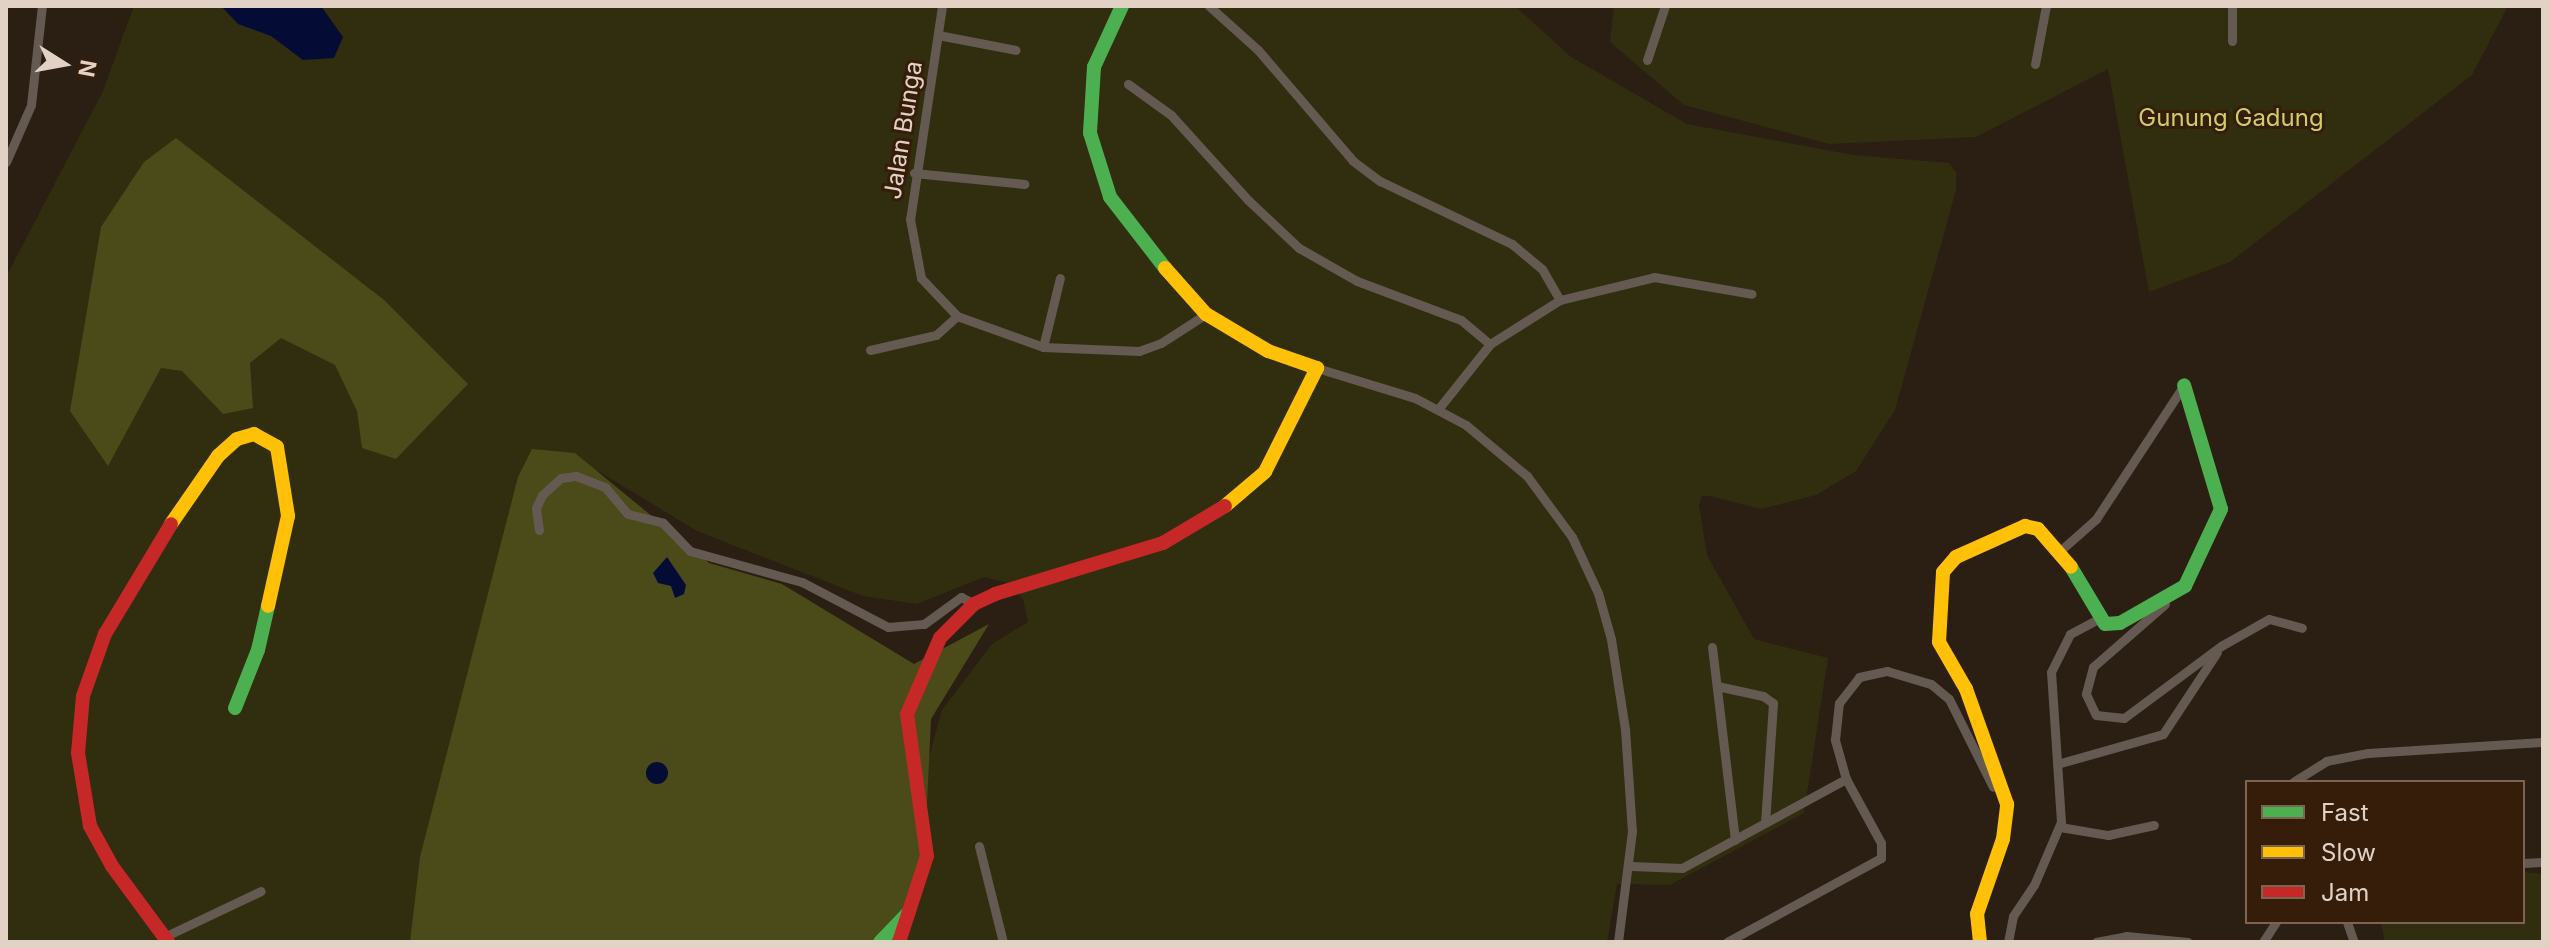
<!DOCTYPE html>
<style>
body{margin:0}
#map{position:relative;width:2549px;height:948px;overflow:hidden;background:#2b1e13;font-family:Inter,sans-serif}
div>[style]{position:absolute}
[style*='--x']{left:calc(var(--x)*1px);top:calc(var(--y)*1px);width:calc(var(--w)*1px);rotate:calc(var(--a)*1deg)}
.green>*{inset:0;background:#302e0e}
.forest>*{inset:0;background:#4b4a19}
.water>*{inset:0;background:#040c36}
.round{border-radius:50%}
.street>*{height:9px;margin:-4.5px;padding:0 4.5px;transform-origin:4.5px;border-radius:4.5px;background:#645a52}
.fast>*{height:14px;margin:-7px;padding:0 7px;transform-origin:7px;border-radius:7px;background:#4caf50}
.slow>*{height:14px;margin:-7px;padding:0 7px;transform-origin:7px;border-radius:7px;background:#ffc107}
.jam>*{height:14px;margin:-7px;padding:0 7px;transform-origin:7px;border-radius:7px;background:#c62828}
span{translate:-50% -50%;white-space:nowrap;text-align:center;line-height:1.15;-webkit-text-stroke:6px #351d09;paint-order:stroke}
.park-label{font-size:24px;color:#cbce69}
.street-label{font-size:24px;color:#e2d2c6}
.frame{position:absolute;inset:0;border:8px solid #e2d2c6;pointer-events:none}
.legend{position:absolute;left:2245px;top:780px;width:280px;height:144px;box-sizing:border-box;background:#351d09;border:2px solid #7a6555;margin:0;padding:10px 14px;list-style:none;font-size:24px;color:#e2d2c6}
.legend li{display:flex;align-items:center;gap:16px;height:40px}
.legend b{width:40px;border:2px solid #7a6555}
.north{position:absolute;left:24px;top:24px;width:80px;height:80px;-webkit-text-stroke:6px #351d09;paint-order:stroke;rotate:101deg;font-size:22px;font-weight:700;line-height:32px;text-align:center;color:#e2d2c6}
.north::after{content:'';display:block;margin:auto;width:28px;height:36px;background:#e2d2c6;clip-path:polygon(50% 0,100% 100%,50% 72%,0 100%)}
</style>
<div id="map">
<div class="green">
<div style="clip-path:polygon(134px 6px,1515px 6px,1571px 57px,1687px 124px,1853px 155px,1949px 163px,1956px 172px,1956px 190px,1895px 410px,1856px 471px,1816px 495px,1761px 509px,1710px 496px,1702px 496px,1699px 505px,1707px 555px,1754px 639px,1828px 658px,1804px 813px,1670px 885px,1617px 884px,1607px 942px,878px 942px,942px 710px,992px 644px,1028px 622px,1023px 599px,1008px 583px,984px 577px,917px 604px,863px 596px,697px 531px,598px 471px,573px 464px,452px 942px,6px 942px,6px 277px,103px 91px)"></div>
<div style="clip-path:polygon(1614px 6px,2508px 6px,2472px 75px,2230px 262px,2149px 292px,2108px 69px,1976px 137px,1829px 144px,1684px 105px,1610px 42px)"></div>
<div style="clip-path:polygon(2523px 872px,2543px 874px,2543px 942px,2385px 942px,2381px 922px,2523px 922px)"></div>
</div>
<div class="forest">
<div style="clip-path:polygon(176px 138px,384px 300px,468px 384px,396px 459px,362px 448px,357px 411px,335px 365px,281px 338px,250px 363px,253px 408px,223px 414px,182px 371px,161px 368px,108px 466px,70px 411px,101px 227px,144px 162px)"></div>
<div style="clip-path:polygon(532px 449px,575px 453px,709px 563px,782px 584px,914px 664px,989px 624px,931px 719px,923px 889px,904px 942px,410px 942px,420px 857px,518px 477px)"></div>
</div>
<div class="water">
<div style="clip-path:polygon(221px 6px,321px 6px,343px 37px,334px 58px,303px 60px,271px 36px,238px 24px)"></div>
<div style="clip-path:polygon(667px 557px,686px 585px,684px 594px,675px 598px,671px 586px,658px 583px,653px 573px)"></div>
<div class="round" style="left:646px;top:762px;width:22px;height:22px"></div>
</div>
<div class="street">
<div style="--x:942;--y:6;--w:215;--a:98.5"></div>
<div style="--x:910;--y:219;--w:60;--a:79.4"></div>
<div style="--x:921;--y:278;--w:52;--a:46.5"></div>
<div style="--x:957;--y:316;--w:91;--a:19.8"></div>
<div style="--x:1043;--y:347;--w:96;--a:2.4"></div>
<div style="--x:1139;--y:351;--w:23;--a:-20"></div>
<div style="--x:1161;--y:343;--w:54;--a:-32.8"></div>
<div style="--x:1209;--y:6;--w:66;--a:41.9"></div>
<div style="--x:1258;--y:50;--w:146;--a:49.4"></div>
<div style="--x:1353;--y:161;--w:34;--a:37"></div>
<div style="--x:1380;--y:181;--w:146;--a:25.5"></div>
<div style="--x:1512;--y:244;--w:39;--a:40"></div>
<div style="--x:1542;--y:269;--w:36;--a:60"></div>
<div style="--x:938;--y:35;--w:79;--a:10.9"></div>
<div style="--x:2232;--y:41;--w:35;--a:-90"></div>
<div style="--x:1647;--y:60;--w:57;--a:-71.6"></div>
<div style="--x:2035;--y:64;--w:59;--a:-79.3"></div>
<div style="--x:1128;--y:84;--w:53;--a:35.8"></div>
<div style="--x:1171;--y:115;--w:115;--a:47.8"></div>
<div style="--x:1248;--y:200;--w:70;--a:43.3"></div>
<div style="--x:1299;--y:248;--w:67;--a:29.6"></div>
<div style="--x:1357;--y:281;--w:111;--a:20.6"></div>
<div style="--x:1461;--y:320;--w:38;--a:40"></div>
<div style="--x:6;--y:162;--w:62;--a:-66.3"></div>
<div style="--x:31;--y:105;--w:100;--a:-83.7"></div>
<div style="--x:914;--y:173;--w:111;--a:5.7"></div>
<div style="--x:1043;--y:347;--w:71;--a:-76.2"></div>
<div style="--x:870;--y:350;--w:68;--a:-12.8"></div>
<div style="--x:936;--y:335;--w:28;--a:-42"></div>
<div style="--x:1317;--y:368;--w:102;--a:17"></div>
<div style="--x:1415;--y:398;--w:58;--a:27.9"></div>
<div style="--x:1466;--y:425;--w:80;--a:39.9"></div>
<div style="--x:1527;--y:476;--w:76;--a:53.6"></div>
<div style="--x:1572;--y:537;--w:62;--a:65.1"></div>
<div style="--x:1598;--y:593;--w:48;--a:74.2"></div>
<div style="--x:1611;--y:639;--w:91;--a:81.2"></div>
<div style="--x:1625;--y:729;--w:102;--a:86.1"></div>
<div style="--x:1632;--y:831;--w:112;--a:97.2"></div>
<div style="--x:1439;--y:408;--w:82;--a:-51.4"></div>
<div style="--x:1490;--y:344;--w:83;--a:-32.2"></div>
<div style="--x:1560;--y:300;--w:97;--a:-13.7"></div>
<div style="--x:1654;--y:277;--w:99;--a:9.8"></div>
<div style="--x:539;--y:530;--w:22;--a:-98"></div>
<div style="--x:536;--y:508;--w:14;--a:-65"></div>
<div style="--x:542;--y:495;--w:25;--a:-42"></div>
<div style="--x:561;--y:478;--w:15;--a:-8"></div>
<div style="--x:576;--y:476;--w:31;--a:21"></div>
<div style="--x:605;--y:487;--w:35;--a:50"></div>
<div style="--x:628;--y:514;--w:36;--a:14"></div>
<div style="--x:663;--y:523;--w:39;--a:46"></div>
<div style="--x:690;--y:551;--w:116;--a:15.5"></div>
<div style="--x:802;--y:582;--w:97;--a:27.6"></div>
<div style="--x:888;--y:627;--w:36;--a:-5"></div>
<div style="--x:924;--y:624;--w:46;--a:-36.1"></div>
<div style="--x:961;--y:597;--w:15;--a:28"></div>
<div style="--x:2061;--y:550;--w:47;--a:-41.5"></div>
<div style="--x:2096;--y:519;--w:160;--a:-56.7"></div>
<div style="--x:2165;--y:604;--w:96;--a:138.8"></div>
<div style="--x:2093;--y:667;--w:28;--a:105"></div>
<div style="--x:2086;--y:694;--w:23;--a:65"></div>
<div style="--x:2096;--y:715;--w:28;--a:6"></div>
<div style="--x:2124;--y:718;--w:121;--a:-36.6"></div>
<div style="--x:2221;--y:646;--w:55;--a:-29.4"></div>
<div style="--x:2269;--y:619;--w:34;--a:15"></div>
<div style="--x:1712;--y:647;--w:194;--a:83.2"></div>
<div style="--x:1717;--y:686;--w:47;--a:12.3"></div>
<div style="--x:1763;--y:696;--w:12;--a:35"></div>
<div style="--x:1773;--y:703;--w:120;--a:93.8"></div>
<div style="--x:2057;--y:764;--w:110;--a:-15.8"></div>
<div style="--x:2163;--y:734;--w:98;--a:-56.6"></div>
<div style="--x:1846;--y:779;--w:41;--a:-105.8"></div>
<div style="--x:1835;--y:740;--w:37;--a:-84"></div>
<div style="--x:1839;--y:703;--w:33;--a:-52"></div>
<div style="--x:1859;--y:677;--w:29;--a:-12"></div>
<div style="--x:1887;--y:671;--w:46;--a:16.5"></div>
<div style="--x:1931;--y:684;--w:23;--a:40"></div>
<div style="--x:1949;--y:699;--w:98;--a:63.4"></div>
<div style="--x:2293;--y:782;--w:39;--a:-32"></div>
<div style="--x:2326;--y:761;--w:43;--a:-10.8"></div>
<div style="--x:2368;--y:753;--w:175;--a:-3.6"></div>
<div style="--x:2060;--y:827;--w:49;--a:9.5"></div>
<div style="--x:2108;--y:835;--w:47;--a:-12.3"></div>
<div style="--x:979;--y:846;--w:99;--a:76"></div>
<div style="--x:2523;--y:863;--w:20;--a:-3"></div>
<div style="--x:1631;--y:866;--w:51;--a:2.2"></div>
<div style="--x:1682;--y:868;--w:187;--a:-28.5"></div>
<div style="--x:1846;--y:779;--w:73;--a:61.3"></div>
<div style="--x:1881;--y:843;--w:15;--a:90"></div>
<div style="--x:1881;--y:858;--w:175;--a:151.4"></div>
<div style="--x:2347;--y:922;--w:21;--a:71"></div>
<div style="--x:164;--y:937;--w:107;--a:-25.4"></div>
<div style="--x:2008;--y:942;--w:26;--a:-79"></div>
<div style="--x:2013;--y:916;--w:37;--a:-56"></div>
<div style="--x:2034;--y:885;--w:69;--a:-66.8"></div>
<div style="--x:2061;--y:822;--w:150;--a:-93.8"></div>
<div style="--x:2051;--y:672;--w:42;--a:-63.4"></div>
<div style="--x:2070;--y:634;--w:32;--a:-28"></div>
<div style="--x:2096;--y:942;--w:31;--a:-11"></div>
<div style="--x:2126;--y:936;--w:62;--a:5.5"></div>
<div style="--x:2263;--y:942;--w:24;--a:-57"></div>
</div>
<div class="fast">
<div style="--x:1122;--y:6;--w:67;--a:114.7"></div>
<div style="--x:1094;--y:67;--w:66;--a:93.5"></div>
<div style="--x:1090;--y:133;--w:67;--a:72.6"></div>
<div style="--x:1110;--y:197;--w:90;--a:52.2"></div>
<div style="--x:2071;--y:567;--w:66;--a:59.2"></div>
<div style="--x:2105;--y:624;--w:15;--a:-4"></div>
<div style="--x:2120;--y:623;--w:75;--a:-29.6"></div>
<div style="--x:2185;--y:586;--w:85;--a:-64.9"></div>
<div style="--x:2221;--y:509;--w:129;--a:-106.6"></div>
<div style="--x:235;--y:708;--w:62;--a:-68.4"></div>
<div style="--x:258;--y:650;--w:45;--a:-77.2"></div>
<div style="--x:880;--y:942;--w:39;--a:-46"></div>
</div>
<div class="slow">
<div style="--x:1165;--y:268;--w:62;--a:48.3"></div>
<div style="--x:1206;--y:314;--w:72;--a:30.8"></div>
<div style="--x:1268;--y:351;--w:52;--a:19.1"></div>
<div style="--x:1317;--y:368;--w:116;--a:116.6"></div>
<div style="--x:1265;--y:472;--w:52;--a:139.6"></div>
<div style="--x:171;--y:524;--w:83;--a:-55.3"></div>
<div style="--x:218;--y:456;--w:25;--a:-42"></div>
<div style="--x:237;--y:439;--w:18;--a:-16"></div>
<div style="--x:254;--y:434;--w:26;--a:29"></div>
<div style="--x:277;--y:447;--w:70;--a:80.9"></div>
<div style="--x:288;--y:516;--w:92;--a:102.5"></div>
<div style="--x:1980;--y:942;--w:28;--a:-96"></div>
<div style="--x:1977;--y:914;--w:79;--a:-70.9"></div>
<div style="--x:2003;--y:839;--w:35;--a:-83"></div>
<div style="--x:2007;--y:804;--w:122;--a:-109.6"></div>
<div style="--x:1966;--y:689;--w:54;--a:-119.9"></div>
<div style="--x:1939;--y:642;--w:70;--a:-86.7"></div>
<div style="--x:1943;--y:572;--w:20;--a:-49"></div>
<div style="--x:1956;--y:557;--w:76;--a:-24.2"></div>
<div style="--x:2025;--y:526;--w:13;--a:13"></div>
<div style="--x:2038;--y:529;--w:50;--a:49"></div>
</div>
<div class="jam">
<div style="--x:168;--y:942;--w:94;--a:-126.4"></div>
<div style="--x:112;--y:866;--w:46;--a:-118.8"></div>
<div style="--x:90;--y:826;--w:74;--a:-99.3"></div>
<div style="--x:78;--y:753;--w:57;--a:-85"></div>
<div style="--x:83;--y:696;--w:66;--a:-70.5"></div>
<div style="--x:105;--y:634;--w:128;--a:-59"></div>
<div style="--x:899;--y:942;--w:90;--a:-72"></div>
<div style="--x:927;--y:856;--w:143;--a:-98"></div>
<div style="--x:907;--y:714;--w:83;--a:-66.5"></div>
<div style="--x:940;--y:638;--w:48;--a:-45"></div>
<div style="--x:974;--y:604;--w:23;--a:-25"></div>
<div style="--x:995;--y:594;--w:176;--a:-16.9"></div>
<div style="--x:1163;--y:543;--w:72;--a:-30.8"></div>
</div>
<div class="park-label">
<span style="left:2231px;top:118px">Gunung Gadung</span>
</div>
<div class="street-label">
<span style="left:903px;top:130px;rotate:-81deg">Jalan Bunga</span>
</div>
<div class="frame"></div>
<ul class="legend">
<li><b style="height:10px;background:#4caf50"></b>Fast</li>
<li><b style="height:10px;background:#ffc107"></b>Slow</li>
<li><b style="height:10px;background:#c62828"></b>Jam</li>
</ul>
<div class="north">N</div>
</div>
